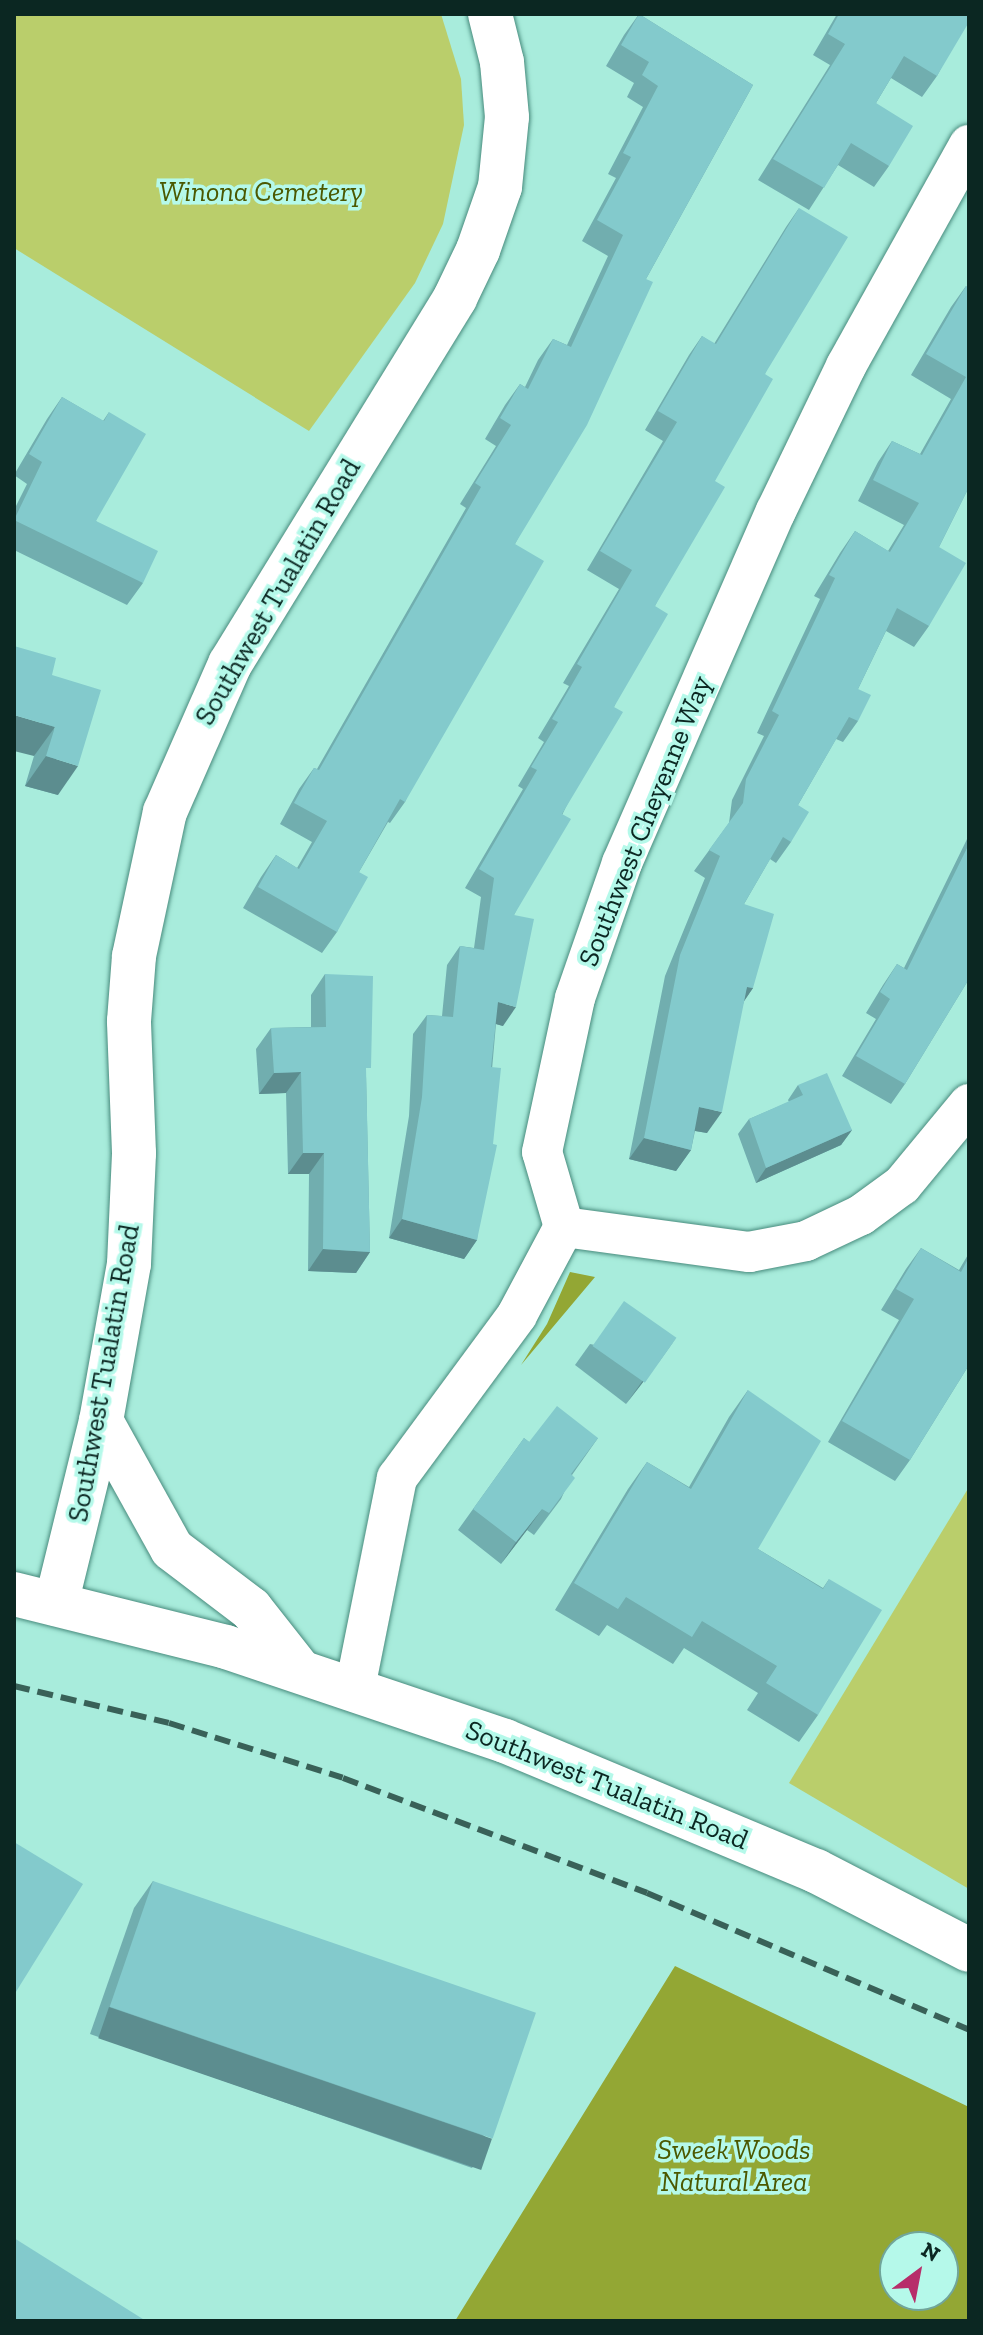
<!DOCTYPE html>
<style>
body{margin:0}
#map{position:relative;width:983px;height:2335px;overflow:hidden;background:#a8ecdc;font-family:"Zilla Slab",serif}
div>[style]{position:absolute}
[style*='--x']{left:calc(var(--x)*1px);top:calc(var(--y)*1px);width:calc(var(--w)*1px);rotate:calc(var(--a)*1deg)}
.green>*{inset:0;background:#bace6b}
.forest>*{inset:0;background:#93a734}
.roads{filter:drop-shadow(0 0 2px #488b7d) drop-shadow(0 0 2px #488b7d)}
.minor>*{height:40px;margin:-20px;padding:0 20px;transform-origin:20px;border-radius:20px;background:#fff}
.secondary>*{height:44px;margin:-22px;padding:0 22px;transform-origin:22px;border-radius:22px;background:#fff}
.rail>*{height:6px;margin-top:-3px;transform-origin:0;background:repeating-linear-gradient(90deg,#396158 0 16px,transparent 0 24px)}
.wall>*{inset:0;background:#71aeaf}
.shaded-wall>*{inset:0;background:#5c8d8f;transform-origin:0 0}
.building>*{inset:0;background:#83cacc;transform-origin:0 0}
span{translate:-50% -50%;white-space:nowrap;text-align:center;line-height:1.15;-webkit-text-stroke:7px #b5f9ea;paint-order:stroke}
.park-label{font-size:28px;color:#4b5800;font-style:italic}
.street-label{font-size:28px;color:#0b2722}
.frame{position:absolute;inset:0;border:16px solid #0b2722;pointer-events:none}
.north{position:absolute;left:879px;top:2231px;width:80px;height:80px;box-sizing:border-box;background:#b5f9ea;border:2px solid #71a59a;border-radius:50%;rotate:32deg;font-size:22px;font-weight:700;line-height:32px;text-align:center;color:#0b2722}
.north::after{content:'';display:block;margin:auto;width:28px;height:36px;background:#b72d6a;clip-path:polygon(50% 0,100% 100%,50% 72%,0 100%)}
</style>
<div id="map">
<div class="green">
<div style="clip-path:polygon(14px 14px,441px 14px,461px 79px,464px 125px,443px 224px,415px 283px,309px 431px,14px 248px)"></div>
<div style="clip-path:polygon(969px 1487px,969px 1889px,789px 1783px)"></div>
</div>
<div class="forest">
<div style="clip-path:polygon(570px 1272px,595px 1277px,521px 1365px,547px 1324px)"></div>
<div style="clip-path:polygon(evenodd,675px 1966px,969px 2107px,969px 2321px,455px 2321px,675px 1966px,895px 2247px,943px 2247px,943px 2295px,895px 2295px,895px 2247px)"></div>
</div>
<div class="roads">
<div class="minor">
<div style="--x:564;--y:1227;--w:187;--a:7.7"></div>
<div style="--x:749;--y:1252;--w:58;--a:-10.9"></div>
<div style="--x:806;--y:1241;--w:61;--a:-25.3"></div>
<div style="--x:861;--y:1215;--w:51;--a:-36.2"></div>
<div style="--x:902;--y:1185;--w:105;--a:-50.4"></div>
<div style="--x:355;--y:1688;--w:214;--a:-78.7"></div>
<div style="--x:397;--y:1478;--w:202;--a:-53.6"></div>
<div style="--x:517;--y:1315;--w:100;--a:-61.9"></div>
<div style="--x:564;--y:1227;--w:78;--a:-106.3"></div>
<div style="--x:542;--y:1152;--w:157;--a:-77.9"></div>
<div style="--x:575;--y:998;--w:143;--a:-70.8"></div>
<div style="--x:622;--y:863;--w:384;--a:-66.4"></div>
<div style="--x:776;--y:511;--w:161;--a:-64.2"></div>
<div style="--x:846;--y:366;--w:253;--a:-60.9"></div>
</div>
<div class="secondary">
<div style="--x:101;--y:1421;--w:146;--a:61"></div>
<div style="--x:172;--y:1549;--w:99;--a:37.2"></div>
<div style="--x:251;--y:1609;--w:78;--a:51.8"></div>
<div style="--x:14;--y:1594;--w:219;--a:14"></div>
<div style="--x:226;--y:1647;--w:294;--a:18.6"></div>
<div style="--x:505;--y:1741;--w:337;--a:22.7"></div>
<div style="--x:816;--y:1871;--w:172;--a:27.3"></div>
<div style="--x:56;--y:1604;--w:188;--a:-76.2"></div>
<div style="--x:101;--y:1421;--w:159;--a:-79.9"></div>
<div style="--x:129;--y:1264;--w:111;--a:-87.4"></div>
<div style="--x:134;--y:1153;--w:132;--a:-92.2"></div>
<div style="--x:129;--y:1021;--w:65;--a:-85.6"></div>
<div style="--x:134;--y:956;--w:147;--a:-77.9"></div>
<div style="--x:165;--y:812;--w:162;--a:-66.3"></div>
<div style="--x:230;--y:664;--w:430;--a:-58.4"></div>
<div style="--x:455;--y:298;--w:53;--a:-64.4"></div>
<div style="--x:478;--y:250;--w:67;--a:-70.8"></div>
<div style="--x:500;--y:187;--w:70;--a:-84.3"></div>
<div style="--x:507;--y:117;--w:55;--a:-95.2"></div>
<div style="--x:502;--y:62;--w:49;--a:-104"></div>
</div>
</div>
<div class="rail">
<div style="--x:14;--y:1686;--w:159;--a:13.4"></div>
<div style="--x:169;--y:1723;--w:182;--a:17.5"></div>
<div style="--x:343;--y:1778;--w:325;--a:20.7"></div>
<div style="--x:647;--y:1893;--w:350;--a:23"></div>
</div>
<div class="wall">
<div style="clip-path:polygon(639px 14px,753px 85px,646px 279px,515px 544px,405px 802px,390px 823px,388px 822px,359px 872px,337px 932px,322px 953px,243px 908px,261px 877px,276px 855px,297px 868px,312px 842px,280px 824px,299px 789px,314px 768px,317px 769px,466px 508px,460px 504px,496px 446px,485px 439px,505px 405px,520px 384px,525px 387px,538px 360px,553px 339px,567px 345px,608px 256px,582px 241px,616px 178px,608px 174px,643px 107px,627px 97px,634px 83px,606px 66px,624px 35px)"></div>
<div style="clip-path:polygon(837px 14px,969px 14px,937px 76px,922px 97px,891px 78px,876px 103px,889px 166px,874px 187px,838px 165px,809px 210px,758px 180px,830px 65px,813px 55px)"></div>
<div style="clip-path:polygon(799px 208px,765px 374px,655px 606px,614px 707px,514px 915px,503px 1026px,496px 1024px,477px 1240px,464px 1259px,389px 1238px,409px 1116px,413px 1034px,427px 1015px,442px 1016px,447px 965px,460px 946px,474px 948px,481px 897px,465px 888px,523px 789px,518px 786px,544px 742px,538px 738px,569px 686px,563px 683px,619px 589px,587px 570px,663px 441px,645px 430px,689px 355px,702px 336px,714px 344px,786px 227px)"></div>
<div style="clip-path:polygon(966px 286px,969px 487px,939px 547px,929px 626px,914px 647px,886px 631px,858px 689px,858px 721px,843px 742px,836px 739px,798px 805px,791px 842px,776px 863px,770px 859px,744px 904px,753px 988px,744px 1001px,707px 1133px,695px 1131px,691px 1150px,676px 1171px,629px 1159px,665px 976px,705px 878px,694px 871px,729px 823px,732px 800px,764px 736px,757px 733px,820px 599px,814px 596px,840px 553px,855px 531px,888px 551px,904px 525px,858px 501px,878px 462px,892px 441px,920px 454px,951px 399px,911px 375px,951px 307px)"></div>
<div style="clip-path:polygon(62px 397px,103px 421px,109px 412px,96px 521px,143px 583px,127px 605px,14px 550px,14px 510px,27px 484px,14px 475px,47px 419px)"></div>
<div style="clip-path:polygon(52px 675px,58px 795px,25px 786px,34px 756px)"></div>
<div style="clip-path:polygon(969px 835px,969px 979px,905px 1084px,891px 1104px,842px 1076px,876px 1019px,866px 1013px,883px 985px,897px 964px,904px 968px)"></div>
<div style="clip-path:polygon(325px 974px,366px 1075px,370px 1252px,356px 1273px,308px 1271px,309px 1174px,288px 1174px,286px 1093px,259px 1094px,256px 1049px,271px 1028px,311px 1027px,311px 995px)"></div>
<div style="clip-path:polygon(798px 1085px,852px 1130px,841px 1145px,756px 1183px,738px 1134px,749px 1119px,789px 1102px,788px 1100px)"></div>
<div style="clip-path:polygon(921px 1248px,959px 1270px,969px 1253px,969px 1365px,910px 1460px,895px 1481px,828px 1442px,899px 1320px,881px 1310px,906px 1269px)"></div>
<div style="clip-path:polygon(590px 1344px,661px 1359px,626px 1404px,575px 1365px)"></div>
<div style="clip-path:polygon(748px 1390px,758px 1549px,823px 1588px,829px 1579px,818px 1715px,799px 1742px,747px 1710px,758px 1693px,684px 1648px,673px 1664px,607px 1625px,599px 1636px,555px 1610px,628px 1489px,647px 1462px,689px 1487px,729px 1417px)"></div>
<div style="clip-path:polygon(524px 1438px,529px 1442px,598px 1438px,572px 1475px,561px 1499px,534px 1535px,527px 1530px,501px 1564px,458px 1530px)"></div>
<div style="clip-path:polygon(153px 1881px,491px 2141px,472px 2168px,90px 2034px,134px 1908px)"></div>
</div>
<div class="shaded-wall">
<div style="clip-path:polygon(14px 715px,55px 727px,34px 756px,14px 751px)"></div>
<div style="clip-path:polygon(46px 756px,78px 766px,58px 795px,25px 786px)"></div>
<div style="clip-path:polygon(747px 987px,753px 988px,738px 1010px)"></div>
<div style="clip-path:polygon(498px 1002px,516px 1007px,503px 1026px,485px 1021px)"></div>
<div style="clip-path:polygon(301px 1072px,286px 1093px,259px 1094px,274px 1073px)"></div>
<div style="clip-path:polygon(699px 1107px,722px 1112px,707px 1133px,684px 1129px)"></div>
<div style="clip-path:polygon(852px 1130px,841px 1145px,756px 1183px,766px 1168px)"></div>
<div style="clip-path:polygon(644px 1138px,691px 1150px,676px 1171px,629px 1159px)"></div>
<div style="clip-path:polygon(303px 1153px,324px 1153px,309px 1174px,288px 1174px)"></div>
<div style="clip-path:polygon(402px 1219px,477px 1240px,464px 1259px,389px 1238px)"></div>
<div style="clip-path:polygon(323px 1249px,370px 1252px,356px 1273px,308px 1271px)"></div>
<div style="clip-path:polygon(676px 1338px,661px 1359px,626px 1404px,641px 1383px)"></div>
<div style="clip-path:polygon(542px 1509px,527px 1530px,501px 1564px,516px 1542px)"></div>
<div style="left:109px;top:2007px;width:405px;height:33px;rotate:19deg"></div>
</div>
<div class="building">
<div style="clip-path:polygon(639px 14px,753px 85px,646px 279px,653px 282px,587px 425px,515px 544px,544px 561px,405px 802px,400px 799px,359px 872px,368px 877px,337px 932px,258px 887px,276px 855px,299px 869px,327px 821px,294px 803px,314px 768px,319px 770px,481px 487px,475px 483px,511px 425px,500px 418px,520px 384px,528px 389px,553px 339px,571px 347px,623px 235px,597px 220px,631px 157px,623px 153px,658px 86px,642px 75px,649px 62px,621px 45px)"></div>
<div style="clip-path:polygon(839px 14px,969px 14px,969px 22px,937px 76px,904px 56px,876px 103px,913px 126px,889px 166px,851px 143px,824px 188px,773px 159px,845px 44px,828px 34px)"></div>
<div style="clip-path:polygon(799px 208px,848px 237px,765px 374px,773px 379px,715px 481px,725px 487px,655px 606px,668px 614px,614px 707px,623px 712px,562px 814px,571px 819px,514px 915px,534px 919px,516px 1007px,498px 1002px,491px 1067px,501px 1068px,493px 1144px,497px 1145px,477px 1240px,402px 1219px,422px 1097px,427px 1015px,453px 1017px,460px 946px,484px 950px,494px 878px,479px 869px,537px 770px,531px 767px,558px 722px,552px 719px,582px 667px,577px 664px,632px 570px,600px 551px,677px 422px,658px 411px,702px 336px,716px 344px)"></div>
<div style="clip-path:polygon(966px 286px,969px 287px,969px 487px,939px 547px,966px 563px,929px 626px,897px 608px,858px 689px,871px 695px,858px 721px,849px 717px,798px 805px,809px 812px,791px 842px,783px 837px,744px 904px,774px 914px,753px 988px,747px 987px,722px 1112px,699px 1107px,691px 1150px,644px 1138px,680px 955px,720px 856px,709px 850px,743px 803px,746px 779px,779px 715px,772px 711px,835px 578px,829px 575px,855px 531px,890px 552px,919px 503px,873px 480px,892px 441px,922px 455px,966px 377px,926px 354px)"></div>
<div style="clip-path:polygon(62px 397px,104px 421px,109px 412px,146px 434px,96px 521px,158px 551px,143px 583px,14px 520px,42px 462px,29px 454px)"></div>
<div style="clip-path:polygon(14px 646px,56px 658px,52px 675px,101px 690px,78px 766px,46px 756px,55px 727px,14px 715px)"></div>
<div style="clip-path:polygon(969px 844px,969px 979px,905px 1084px,856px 1056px,890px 999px,880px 992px,897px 964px,907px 970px)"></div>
<div style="clip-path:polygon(325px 974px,373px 976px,371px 1068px,366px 1068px,370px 1252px,323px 1249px,324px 1153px,303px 1153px,301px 1072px,274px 1073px,271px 1028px,326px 1027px)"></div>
<div style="clip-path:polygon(827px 1073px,852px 1130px,766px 1168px,749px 1119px,803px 1095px,798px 1085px)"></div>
<div style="clip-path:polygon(921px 1248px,961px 1272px,969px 1257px,969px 1365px,910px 1460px,842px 1421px,914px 1299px,896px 1289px)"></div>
<div style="left:624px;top:1301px;width:64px;height:55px;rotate:35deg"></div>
<div style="clip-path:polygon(748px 1390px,821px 1441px,758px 1549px,823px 1589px,829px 1579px,882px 1610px,818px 1715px,766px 1683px,777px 1666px,702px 1621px,692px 1637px,626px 1597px,618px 1609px,574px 1583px,647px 1462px,691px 1489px)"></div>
<div style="clip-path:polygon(557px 1406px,598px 1438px,571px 1474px,575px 1478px,549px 1513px,542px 1509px,516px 1542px,473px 1509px,524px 1438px,529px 1442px)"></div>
<div style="clip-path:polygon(14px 1842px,83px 1884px,14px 1995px)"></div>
<div style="left:153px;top:1881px;width:405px;height:133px;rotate:19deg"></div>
<div style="clip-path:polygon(14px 2238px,146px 2321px,14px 2321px)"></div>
</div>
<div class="park-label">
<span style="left:261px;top:192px">Winona Cemetery</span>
<span style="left:734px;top:2166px">Sweek Woods<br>Natural Area</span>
</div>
<div class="street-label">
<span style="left:278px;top:592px;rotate:-60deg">Southwest Tualatin Road</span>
<span style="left:645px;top:821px;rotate:-68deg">Southwest Cheyenne Way</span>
<span style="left:104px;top:1373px;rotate:-80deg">Southwest Tualatin Road</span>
<span style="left:607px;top:1785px;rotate:22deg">Southwest Tualatin Road</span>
</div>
<div class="frame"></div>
<div class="north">N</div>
</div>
